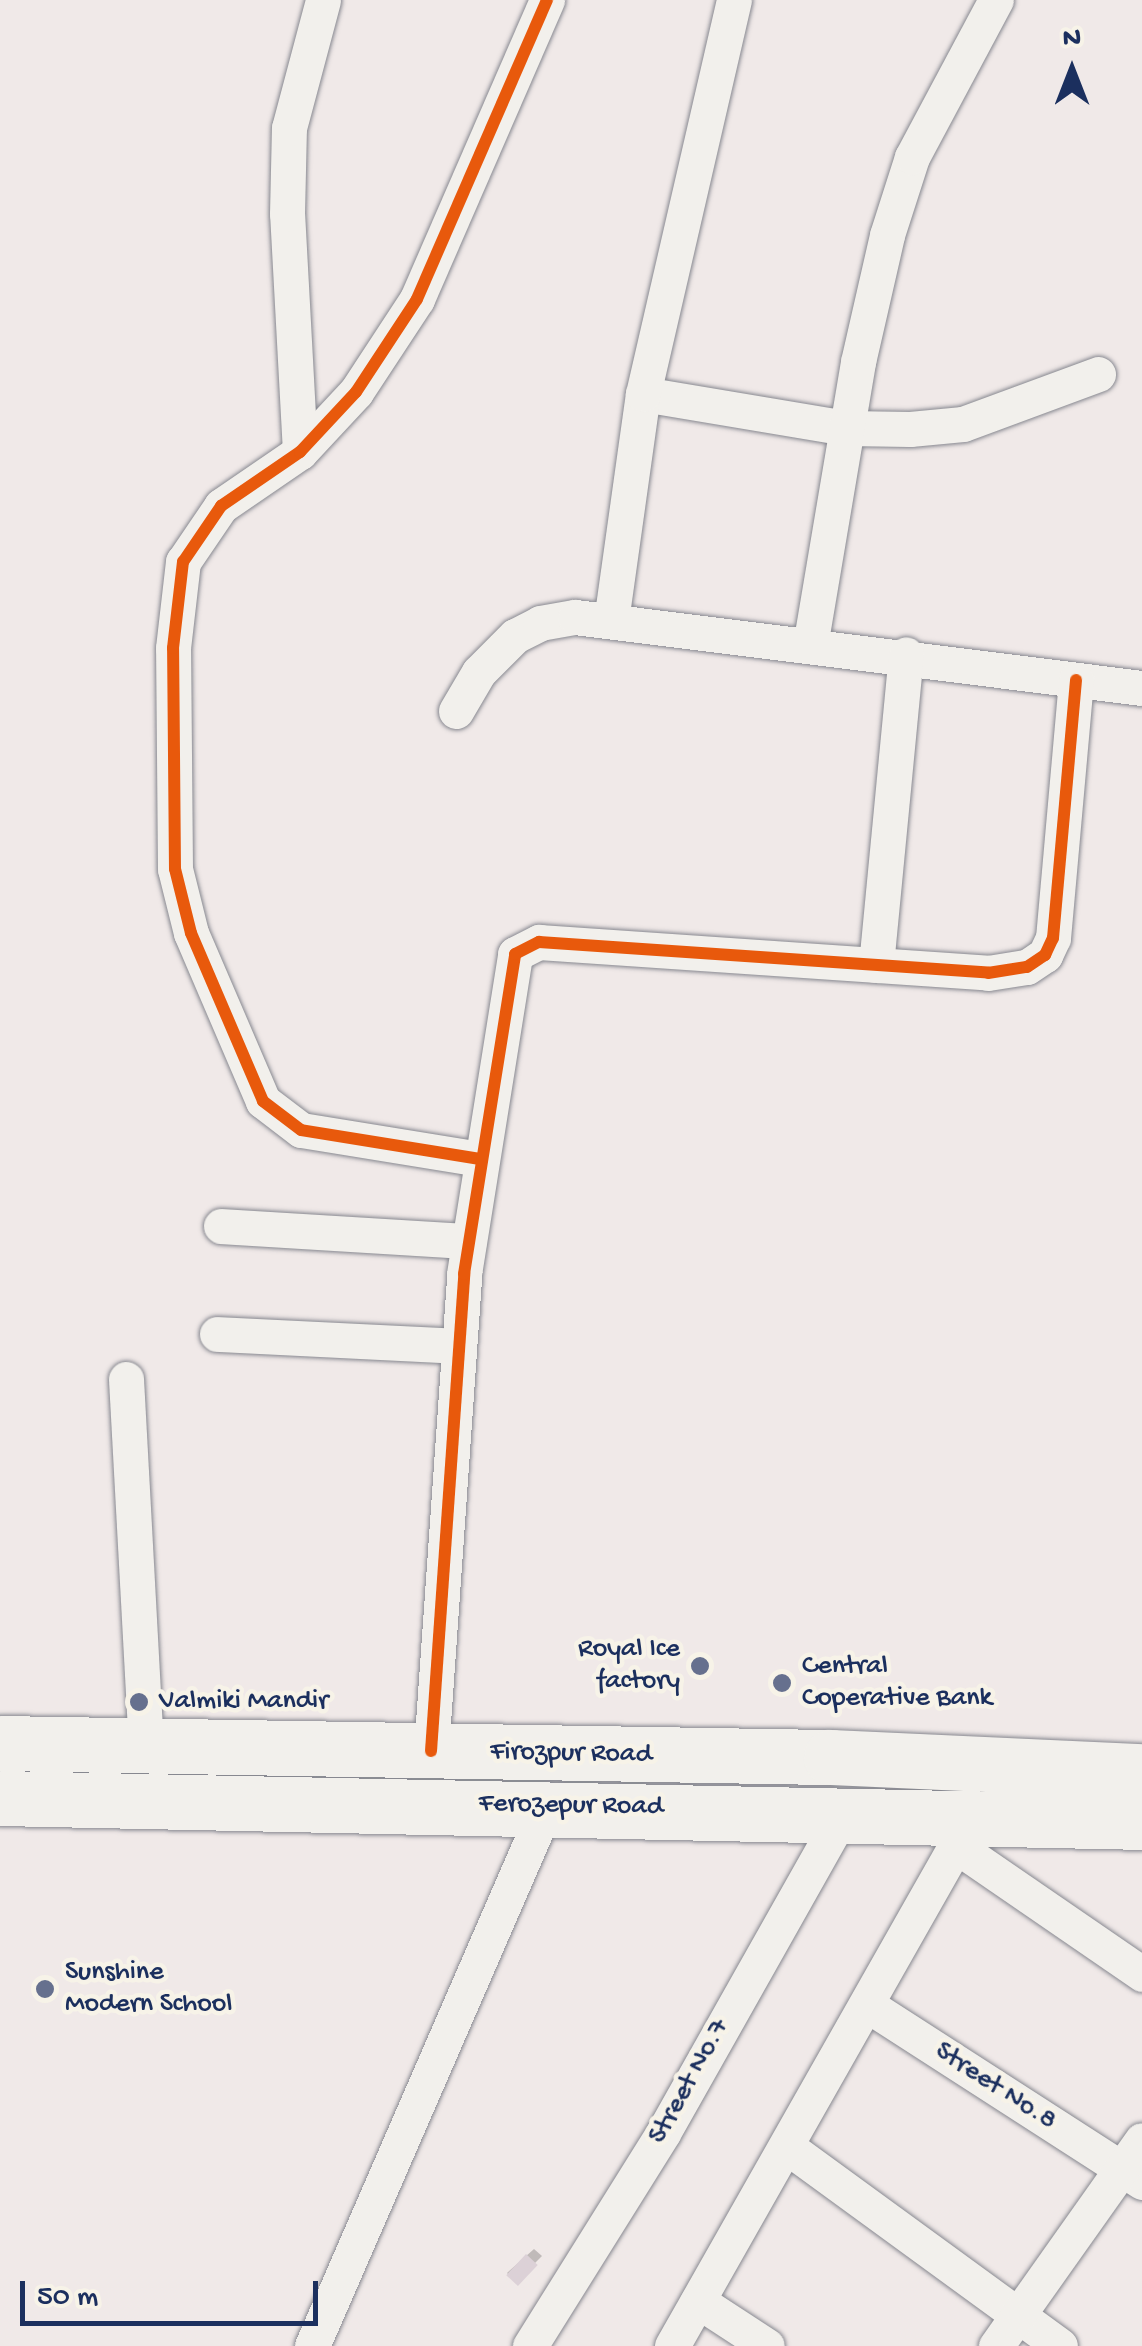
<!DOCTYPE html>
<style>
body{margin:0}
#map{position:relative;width:1142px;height:2346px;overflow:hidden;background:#f0e9e8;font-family:"Gochi Hand",sans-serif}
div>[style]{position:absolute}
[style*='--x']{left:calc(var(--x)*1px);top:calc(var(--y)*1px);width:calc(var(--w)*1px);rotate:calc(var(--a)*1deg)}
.shadow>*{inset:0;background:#0003}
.building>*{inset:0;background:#dcd1d7;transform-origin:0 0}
.roads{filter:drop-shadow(0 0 2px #878890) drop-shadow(0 0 2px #878890)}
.minor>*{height:35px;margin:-17.5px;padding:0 17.5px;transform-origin:17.5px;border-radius:17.5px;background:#f2f0ec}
.trunk>*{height:55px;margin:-27.5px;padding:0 27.5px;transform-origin:27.5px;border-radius:27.5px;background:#f2f0ec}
.cycleway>*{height:12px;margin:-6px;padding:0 6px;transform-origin:6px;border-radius:6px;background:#e8590c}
.dots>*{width:28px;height:28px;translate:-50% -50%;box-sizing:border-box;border:5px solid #f7f3e8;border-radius:50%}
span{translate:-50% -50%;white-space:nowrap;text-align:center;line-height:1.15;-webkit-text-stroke:9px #f7f3e8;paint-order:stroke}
.poi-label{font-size:28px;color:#1b2f5e}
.right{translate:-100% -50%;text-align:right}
.left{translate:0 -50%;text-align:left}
.street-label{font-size:28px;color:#1b2f5e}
.north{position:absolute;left:1022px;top:20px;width:100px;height:100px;-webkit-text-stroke:8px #f7f3e8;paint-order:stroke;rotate:0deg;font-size:28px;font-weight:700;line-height:40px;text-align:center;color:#1b2f5e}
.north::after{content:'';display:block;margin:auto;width:35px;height:45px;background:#1b2f5e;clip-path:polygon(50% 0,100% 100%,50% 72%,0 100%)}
.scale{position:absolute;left:20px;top:2281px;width:298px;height:45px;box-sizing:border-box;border:5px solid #1b2f5e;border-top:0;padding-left:12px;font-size:30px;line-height:35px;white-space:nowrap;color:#1b2f5e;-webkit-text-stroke:8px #f7f3e8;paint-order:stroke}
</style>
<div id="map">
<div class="shadow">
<div style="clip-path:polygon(534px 2249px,542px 2256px,516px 2282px,507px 2273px)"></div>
</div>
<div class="building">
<div style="left:526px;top:2254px;width:16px;height:29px;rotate:43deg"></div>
</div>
<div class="roads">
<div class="minor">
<div style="--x:643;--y:394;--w:206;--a:9.5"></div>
<div style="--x:846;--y:428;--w:64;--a:0.9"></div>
<div style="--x:910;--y:429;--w:53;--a:-5.4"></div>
<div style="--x:963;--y:424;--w:144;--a:-20.3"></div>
<div style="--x:300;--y:452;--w:238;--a:-93.1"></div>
<div style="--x:287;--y:214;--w:86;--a:-88.7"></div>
<div style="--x:289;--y:128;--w:132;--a:-75.1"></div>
<div style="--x:611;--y:621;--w:229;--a:-82"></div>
<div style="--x:643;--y:394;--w:404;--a:-77"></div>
<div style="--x:810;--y:646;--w:288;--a:-80.4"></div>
<div style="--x:858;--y:362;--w:130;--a:-77.1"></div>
<div style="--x:887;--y:235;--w:82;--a:-72.2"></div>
<div style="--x:912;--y:157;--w:178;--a:-61.9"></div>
<div style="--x:456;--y:711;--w:45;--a:-59.5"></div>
<div style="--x:479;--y:672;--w:51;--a:-45"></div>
<div style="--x:515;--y:636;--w:28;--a:-27"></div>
<div style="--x:540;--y:623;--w:36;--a:-10"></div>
<div style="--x:575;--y:617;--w:571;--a:7.14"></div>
<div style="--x:876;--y:965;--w:312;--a:-84.5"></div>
<div style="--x:480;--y:1159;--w:181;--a:-170.8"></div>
<div style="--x:301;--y:1130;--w:48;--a:-142.7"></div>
<div style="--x:263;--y:1101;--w:183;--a:-113.2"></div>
<div style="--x:191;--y:933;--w:66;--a:-104"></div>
<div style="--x:175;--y:869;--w:221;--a:-90.5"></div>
<div style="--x:173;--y:648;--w:87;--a:-83.4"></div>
<div style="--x:183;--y:562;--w:68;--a:-55.8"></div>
<div style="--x:221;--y:506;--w:96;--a:-34.4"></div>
<div style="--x:300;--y:452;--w:82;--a:-47"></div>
<div style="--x:356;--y:392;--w:111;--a:-56.7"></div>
<div style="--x:417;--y:299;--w:326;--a:-66.5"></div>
<div style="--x:221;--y:1226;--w:248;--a:3.5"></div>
<div style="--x:217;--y:1334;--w:242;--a:2.8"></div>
<div style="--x:126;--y:1379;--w:367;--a:86.9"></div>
<div style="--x:431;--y:1751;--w:478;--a:-86"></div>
<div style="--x:464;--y:1274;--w:324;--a:-80.9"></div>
<div style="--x:515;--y:954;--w:27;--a:-27"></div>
<div style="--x:539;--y:942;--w:450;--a:3.9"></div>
<div style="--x:988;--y:973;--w:39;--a:-9"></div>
<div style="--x:1027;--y:967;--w:22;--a:-34"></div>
<div style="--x:1045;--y:955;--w:19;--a:-65"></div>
<div style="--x:1053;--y:938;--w:259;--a:-84.9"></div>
<div style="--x:956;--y:1846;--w:226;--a:34.5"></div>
<div style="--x:869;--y:2006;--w:325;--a:32.8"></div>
<div style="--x:786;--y:2146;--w:339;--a:36.1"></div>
<div style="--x:698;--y:2301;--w:82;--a:33.1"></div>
<div style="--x:312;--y:2346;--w:590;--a:-66.52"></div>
<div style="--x:530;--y:2346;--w:251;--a:-58"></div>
<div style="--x:663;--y:2133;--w:367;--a:-60.6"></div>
<div style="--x:672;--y:2346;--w:610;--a:-60.45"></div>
<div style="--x:996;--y:2346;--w:252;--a:-54.7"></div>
</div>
<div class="trunk">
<div style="--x:0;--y:1743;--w:831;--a:0.97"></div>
<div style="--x:831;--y:1757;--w:311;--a:2.6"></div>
<div style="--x:0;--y:1798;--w:1142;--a:1.2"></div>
</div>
</div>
<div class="cycleway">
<div style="--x:480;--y:1159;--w:181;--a:-170.8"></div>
<div style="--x:301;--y:1130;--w:48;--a:-142.7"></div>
<div style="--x:263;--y:1101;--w:183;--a:-113.2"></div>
<div style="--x:191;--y:933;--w:66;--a:-104"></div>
<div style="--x:175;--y:869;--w:221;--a:-90.5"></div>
<div style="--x:173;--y:648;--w:87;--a:-83.4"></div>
<div style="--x:183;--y:562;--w:68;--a:-55.8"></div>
<div style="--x:221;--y:506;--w:96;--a:-34.4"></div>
<div style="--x:300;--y:452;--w:82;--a:-47"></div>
<div style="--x:356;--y:392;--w:111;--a:-56.7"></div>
<div style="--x:417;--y:299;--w:326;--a:-66.5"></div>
<div style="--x:431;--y:1751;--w:478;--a:-86"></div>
<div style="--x:464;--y:1274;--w:324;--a:-80.9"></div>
<div style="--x:515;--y:954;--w:27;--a:-27"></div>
<div style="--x:539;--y:942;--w:450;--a:3.9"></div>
<div style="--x:988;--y:973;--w:39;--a:-9"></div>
<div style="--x:1027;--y:967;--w:22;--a:-34"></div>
<div style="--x:1045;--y:955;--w:19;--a:-65"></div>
<div style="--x:1053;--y:938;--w:259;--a:-84.9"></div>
</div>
<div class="dots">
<div style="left:700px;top:1666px;background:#66708e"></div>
<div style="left:782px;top:1683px;background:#66708e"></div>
<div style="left:139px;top:1702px;background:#66708e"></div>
<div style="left:45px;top:1989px;background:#66708e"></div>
</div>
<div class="poi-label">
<span class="right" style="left:680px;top:1666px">Royal Ice<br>factory</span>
<span class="left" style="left:802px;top:1683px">Central<br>Coperative Bank</span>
<span class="left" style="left:159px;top:1702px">Valmiki Mandir</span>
<span class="left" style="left:65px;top:1989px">Sunshine<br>Modern School</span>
</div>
<div class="street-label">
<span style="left:571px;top:1754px;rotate:1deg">Firozpur Road</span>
<span style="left:571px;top:1806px;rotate:1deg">Ferozepur Road</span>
<span style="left:690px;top:2082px;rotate:-61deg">Street No.7</span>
<span style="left:995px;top:2087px;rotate:33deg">Street No.8</span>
</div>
<div class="north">N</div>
<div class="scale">50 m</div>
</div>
